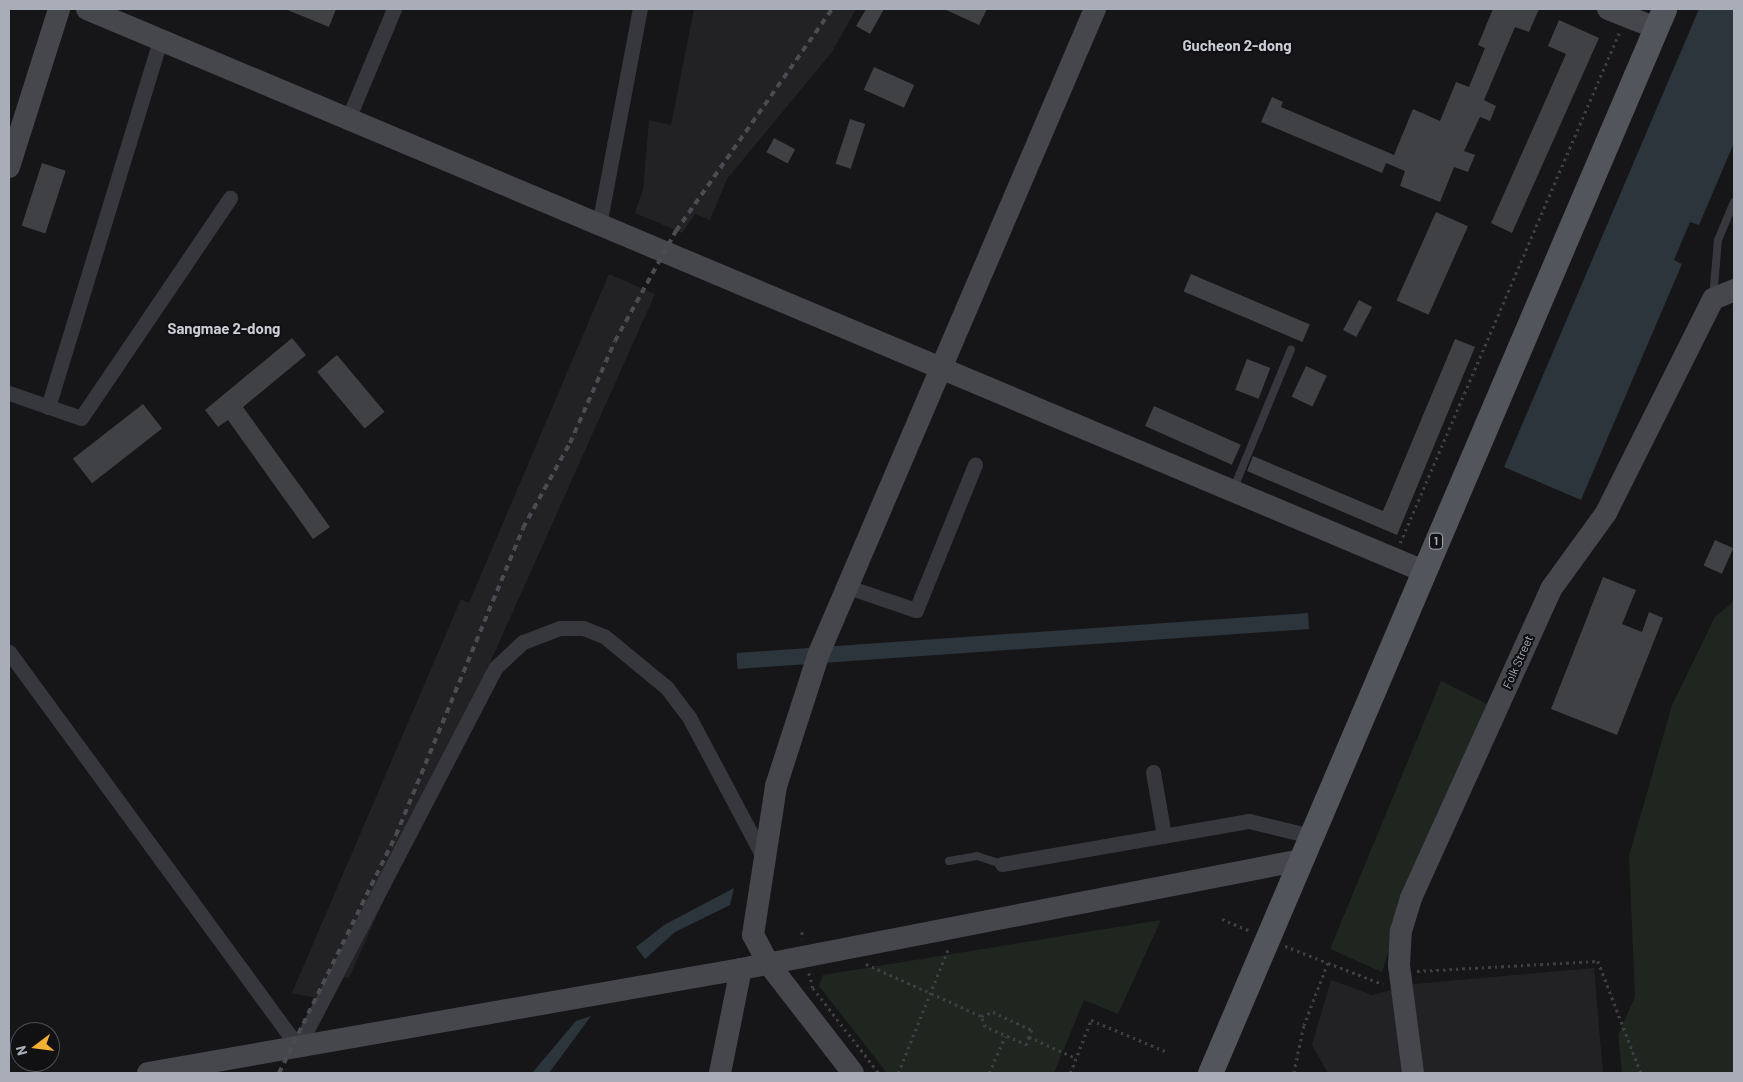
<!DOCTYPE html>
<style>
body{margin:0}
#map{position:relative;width:1743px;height:1082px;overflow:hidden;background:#161618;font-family:Barlow,sans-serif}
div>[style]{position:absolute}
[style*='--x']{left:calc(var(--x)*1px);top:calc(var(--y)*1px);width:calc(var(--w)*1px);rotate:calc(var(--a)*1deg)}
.built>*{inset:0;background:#222225}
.green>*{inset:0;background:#1e261f}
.water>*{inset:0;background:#2c353c;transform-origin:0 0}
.building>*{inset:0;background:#404145;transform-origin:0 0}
.path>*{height:2.5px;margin-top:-1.25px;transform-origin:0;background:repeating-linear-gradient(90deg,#3d3f44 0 2.5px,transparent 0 6.5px)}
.lane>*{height:8px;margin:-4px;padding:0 4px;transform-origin:4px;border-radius:4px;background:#37383d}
.street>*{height:15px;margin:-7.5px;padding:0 7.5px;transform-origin:7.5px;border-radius:7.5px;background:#37383d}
.secondary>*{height:22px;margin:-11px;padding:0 11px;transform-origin:11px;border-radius:11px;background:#45474d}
.primary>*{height:25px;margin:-12.5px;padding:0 12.5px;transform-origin:12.5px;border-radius:12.5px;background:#53555c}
.rail>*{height:4px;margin-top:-2px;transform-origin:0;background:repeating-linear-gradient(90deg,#4a4c52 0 6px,transparent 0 11px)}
span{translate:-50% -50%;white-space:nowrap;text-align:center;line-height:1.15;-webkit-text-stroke:4.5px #111113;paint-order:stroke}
.shield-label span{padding:1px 4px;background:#111113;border:1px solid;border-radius:4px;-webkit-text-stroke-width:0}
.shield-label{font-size:11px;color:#a8adb8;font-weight:700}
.street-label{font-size:12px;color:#a8adb8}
.quarter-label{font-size:15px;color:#c9ccd4;font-weight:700}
.frame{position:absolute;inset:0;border:10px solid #a8adb8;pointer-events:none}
.north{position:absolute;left:10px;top:1022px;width:50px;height:50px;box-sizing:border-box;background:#111113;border:1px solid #4d4f55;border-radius:50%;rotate:255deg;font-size:14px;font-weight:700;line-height:20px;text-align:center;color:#a8adb8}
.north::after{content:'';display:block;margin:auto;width:18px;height:22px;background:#f2b134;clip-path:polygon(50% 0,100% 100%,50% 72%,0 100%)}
</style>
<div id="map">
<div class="built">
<div style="clip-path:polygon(694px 9px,856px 9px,832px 52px,727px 179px,710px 220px,695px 214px,682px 233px,635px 213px,643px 189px,649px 120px,671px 125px)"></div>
<div style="clip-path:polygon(609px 274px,655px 294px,349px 978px,344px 977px,331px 1001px,292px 993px,461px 599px,469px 603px)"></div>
<div style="clip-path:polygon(1594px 968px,1603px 1073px,1328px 1073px,1312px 1045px,1331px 980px,1372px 995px,1414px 984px)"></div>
</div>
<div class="green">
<div style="clip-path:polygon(1734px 601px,1734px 1073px,1622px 1073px,1618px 1035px,1635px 997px,1629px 856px,1672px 705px,1715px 617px)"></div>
<div style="clip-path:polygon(1441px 681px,1487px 704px,1409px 889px,1382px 972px,1330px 949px)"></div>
<div style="clip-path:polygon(1161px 920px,1118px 1014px,1084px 1000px,1054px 1073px,887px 1073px,819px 986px,823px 975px)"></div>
</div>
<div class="water">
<div style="clip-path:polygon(1699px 9px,1734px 9px,1734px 143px,1699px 225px,1690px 222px,1674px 260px,1682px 264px,1581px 500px,1504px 467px)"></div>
<div style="left:1308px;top:613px;width:16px;height:573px;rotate:86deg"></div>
<div style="clip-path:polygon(734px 888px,730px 905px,675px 932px,645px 959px,636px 947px,664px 925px)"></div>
<div style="clip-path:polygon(591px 1016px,549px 1073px,532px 1073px,576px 1021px)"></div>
</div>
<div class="building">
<div style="clip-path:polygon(285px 9px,336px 9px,329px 27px)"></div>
<div style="clip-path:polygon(866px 9px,884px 9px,870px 34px,856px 26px)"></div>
<div style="clip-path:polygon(944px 9px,987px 9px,979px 25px)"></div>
<div style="clip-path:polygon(1493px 9px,1539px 9px,1529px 32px,1515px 27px,1484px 100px,1496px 106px,1490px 121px,1480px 117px,1464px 151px,1475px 155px,1468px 172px,1454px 167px,1440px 202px,1400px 186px,1405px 171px,1386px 163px,1382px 173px,1261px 122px,1272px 97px,1283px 102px,1281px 107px,1394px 155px,1413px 109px,1440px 121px,1456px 82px,1469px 87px,1485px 48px,1478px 45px)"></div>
<div style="clip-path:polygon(1559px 20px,1599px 38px,1512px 233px,1491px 223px,1566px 54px,1548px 46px)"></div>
<div style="left:874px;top:67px;width:44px;height:25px;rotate:24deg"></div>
<div style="left:850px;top:119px;width:16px;height:47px;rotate:18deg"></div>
<div style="left:774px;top:138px;width:24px;height:16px;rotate:28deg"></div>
<div style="left:42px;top:163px;width:25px;height:66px;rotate:18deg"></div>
<div style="left:1436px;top:212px;width:35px;height:97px;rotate:24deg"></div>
<div style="left:1191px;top:274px;width:129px;height:19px;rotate:23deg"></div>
<div style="left:1359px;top:300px;width:15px;height:34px;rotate:28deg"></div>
<div style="clip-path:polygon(292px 338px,306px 355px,243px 407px,330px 527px,313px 539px,228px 420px,218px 427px,205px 410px)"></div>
<div style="clip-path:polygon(1455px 339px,1475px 347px,1397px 535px,1247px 471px,1253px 456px,1383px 511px)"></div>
<div style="left:337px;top:355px;width:74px;height:26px;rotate:50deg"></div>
<div style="left:1247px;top:359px;width:25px;height:33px;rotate:21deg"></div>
<div style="left:1306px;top:366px;width:23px;height:34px;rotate:25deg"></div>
<div style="left:143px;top:404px;width:31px;height:89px;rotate:52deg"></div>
<div style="left:1154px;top:406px;width:95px;height:22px;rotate:24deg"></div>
<div style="left:1715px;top:540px;width:20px;height:28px;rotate:24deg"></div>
<div style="clip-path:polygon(1603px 577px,1636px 590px,1622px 624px,1642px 632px,1649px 612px,1663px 618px,1617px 735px,1551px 709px)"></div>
</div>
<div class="path">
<div style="--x:1400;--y:543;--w:555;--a:-66.76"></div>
<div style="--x:1222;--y:919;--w:30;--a:23"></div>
<div style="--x:802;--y:932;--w:7;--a:82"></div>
<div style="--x:1285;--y:946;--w:46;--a:21.6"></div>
<div style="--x:1328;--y:963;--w:67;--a:110.9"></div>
<div style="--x:1304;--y:1026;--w:48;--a:102"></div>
<div style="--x:1328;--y:963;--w:59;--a:20.9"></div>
<div style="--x:866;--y:964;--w:126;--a:24.3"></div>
<div style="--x:1417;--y:971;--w:181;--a:-3.2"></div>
<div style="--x:1598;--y:961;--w:120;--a:69"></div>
<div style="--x:809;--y:973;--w:16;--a:75"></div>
<div style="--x:813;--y:988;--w:108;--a:52.2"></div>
<div style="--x:1029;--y:1037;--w:8;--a:104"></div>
<div style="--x:1027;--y:1045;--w:46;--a:-156.8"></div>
<div style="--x:985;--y:1027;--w:12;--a:-110"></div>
<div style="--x:981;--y:1016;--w:13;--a:-18"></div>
<div style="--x:993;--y:1012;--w:43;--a:24.8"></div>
<div style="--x:1032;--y:1030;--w:8;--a:113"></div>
<div style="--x:1029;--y:1037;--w:51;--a:24.1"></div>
<div style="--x:898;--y:1073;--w:136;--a:-68"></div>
<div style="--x:989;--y:1073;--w:40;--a:-66.6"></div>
<div style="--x:1070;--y:1073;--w:57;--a:-68.4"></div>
<div style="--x:1091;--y:1020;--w:80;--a:22.7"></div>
</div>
<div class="lane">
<div style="--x:1713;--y:297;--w:57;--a:-85"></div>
<div style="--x:1718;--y:240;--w:41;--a:-67.2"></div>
<div style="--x:1233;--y:490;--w:152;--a:-67.6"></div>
<div style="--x:949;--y:861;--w:28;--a:-10"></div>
<div style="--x:977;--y:856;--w:26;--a:18"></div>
</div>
<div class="street">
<div style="--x:348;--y:119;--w:119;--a:-67.3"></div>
<div style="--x:599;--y:225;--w:220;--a:-79.3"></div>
<div style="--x:9;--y:393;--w:76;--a:19.1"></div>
<div style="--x:81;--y:418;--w:266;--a:-55.9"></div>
<div style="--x:48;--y:407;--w:384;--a:-73"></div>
<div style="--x:848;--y:587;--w:72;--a:18.7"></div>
<div style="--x:916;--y:610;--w:157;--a:-67.9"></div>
<div style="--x:9;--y:652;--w:489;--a:53.8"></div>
<div style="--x:298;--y:1047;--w:427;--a:-62.5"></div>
<div style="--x:495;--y:668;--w:38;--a:-43"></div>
<div style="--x:523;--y:642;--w:40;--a:-21"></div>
<div style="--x:560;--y:628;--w:23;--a:0"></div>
<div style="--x:583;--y:628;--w:22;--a:21"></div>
<div style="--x:604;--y:636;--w:82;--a:39.5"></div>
<div style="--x:667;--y:688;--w:36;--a:53"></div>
<div style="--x:689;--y:717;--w:157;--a:62"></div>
<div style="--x:1153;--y:772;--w:65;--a:80.2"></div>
<div style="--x:1002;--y:864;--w:251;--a:-9.9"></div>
<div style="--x:1249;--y:821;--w:64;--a:13.6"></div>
</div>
<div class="secondary">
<div style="--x:87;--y:9;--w:1449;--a:22.81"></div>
<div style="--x:1608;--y:9;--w:52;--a:21.6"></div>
<div style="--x:9;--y:167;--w:166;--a:-72.4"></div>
<div style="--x:148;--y:1073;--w:602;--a:-9.95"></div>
<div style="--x:741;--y:969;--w:571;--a:-11.01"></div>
<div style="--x:720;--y:1073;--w:106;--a:-78.6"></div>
<div style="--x:853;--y:1073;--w:139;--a:-127.7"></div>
<div style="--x:768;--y:963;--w:32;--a:-118"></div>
<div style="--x:753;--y:935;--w:151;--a:-81.2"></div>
<div style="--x:776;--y:786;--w:140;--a:-72.1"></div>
<div style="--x:819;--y:653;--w:701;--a:-66.8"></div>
<div style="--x:1413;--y:1073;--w:109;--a:-97.4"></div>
<div style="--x:1399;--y:965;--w:34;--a:-87"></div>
<div style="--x:1401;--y:931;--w:34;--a:-73"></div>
<div style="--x:1411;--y:898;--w:339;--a:-65.6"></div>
<div style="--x:1551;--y:589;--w:94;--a:-54.1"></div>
<div style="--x:1606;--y:513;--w:239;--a:-63.4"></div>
<div style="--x:1713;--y:299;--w:23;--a:-23"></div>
</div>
<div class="primary">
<div style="--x:1210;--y:1073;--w:1157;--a:-66.89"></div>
</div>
<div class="rail">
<div style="--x:279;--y:1073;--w:265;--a:-63.8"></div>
<div style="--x:396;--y:835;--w:332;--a:-67.5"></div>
<div style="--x:523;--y:528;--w:97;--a:-61.1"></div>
<div style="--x:570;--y:443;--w:111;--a:-66.2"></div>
<div style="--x:615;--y:341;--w:126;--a:-61"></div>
<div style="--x:676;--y:231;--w:271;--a:-54.9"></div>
</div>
<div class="shield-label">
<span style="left:1436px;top:541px">1</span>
</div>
<div class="street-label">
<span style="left:1518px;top:662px;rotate:-66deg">Folk Street</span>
</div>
<div class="quarter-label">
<span style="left:1237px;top:46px">Gucheon 2-dong</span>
<span style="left:224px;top:329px">Sangmae 2-dong</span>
</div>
<div class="frame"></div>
<div class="north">N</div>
</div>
